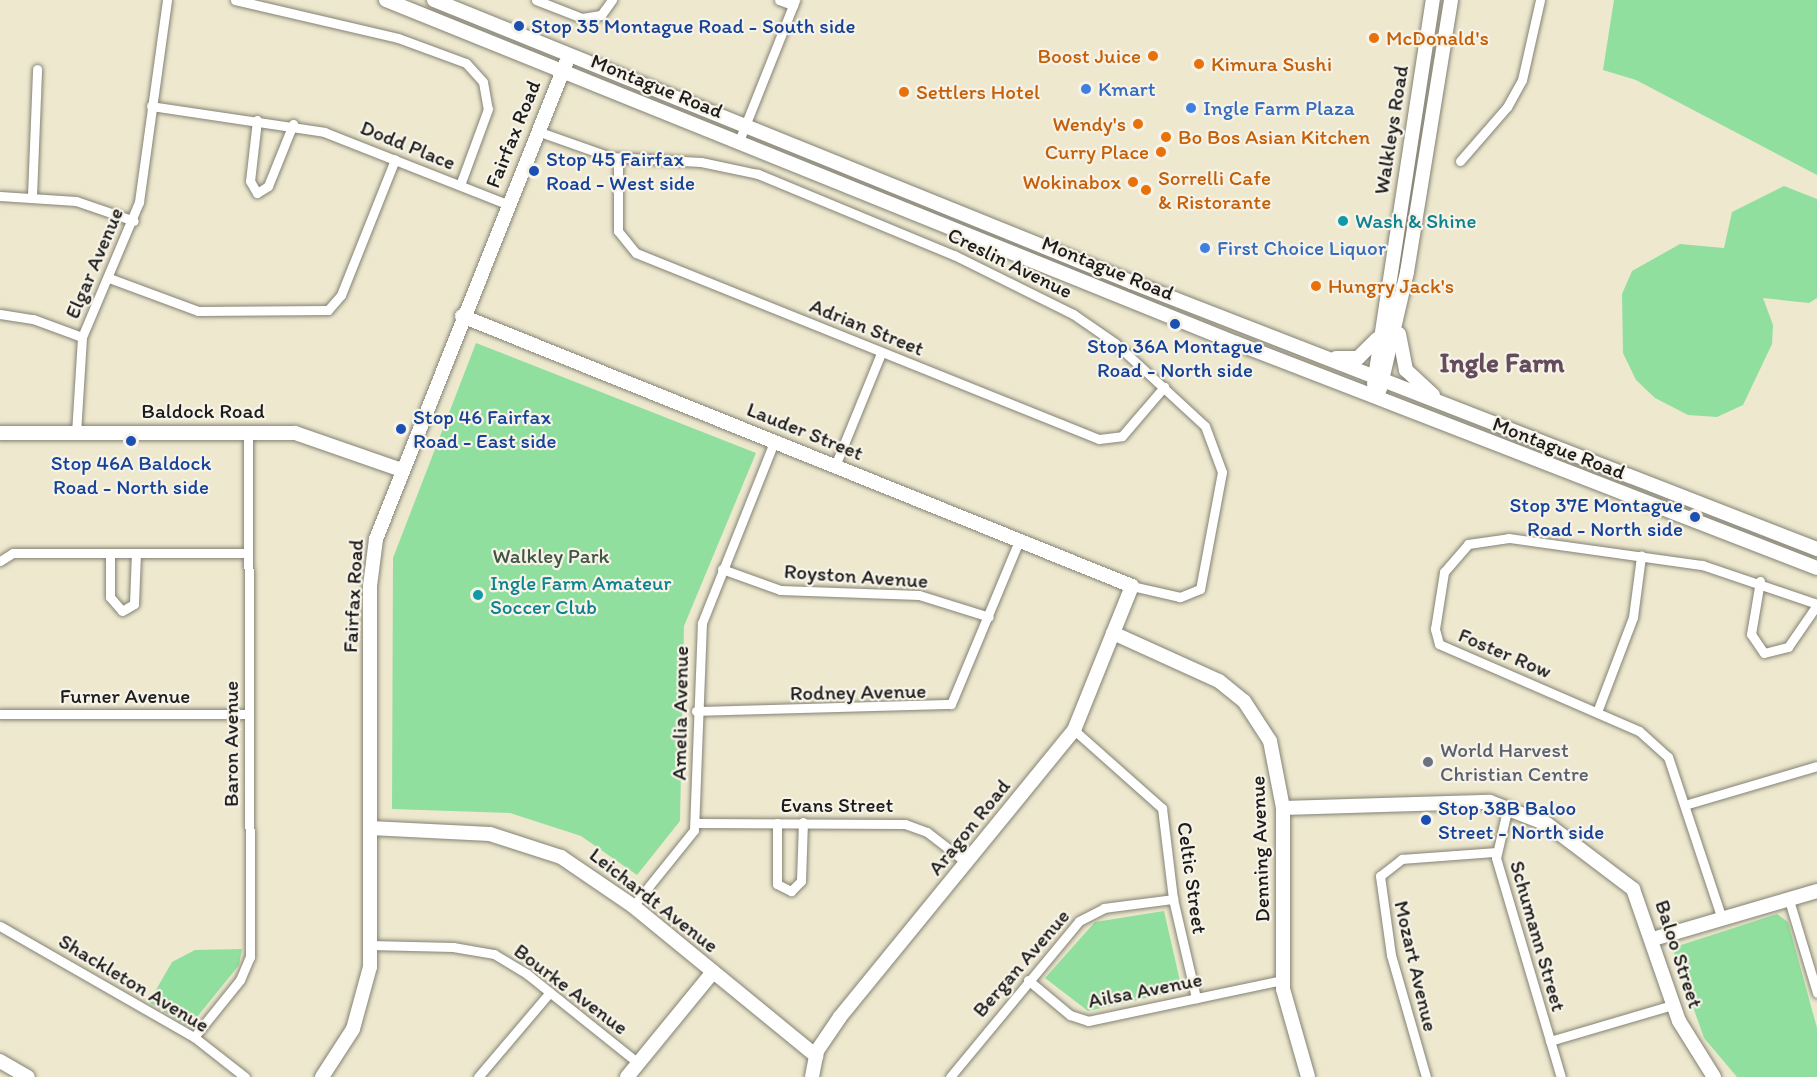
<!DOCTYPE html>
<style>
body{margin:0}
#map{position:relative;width:1817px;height:1077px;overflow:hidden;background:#ede8ce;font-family:Itim,sans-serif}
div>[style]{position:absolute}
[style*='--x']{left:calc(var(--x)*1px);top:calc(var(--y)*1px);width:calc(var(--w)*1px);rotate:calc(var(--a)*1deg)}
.green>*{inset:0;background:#91df9e}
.roads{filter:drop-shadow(0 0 2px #848275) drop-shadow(0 0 2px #848275)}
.street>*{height:9px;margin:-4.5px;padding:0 4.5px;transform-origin:4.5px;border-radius:4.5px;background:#fff}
.secondary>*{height:14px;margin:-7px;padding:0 7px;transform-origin:7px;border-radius:7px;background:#fff}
.dots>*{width:16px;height:16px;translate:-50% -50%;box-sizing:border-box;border:3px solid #f7f3e8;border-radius:50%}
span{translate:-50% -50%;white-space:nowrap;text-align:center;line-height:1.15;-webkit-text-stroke:4.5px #f7f3e8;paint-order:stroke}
.transit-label{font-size:21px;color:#164399}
.left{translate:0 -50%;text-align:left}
.right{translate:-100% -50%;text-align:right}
.food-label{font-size:21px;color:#c56008}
.street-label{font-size:21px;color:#1c1c1c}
.shop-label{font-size:21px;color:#366cbe}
.culture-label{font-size:21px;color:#0d838f}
.park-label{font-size:21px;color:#3f5643}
.worship-label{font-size:21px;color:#5b616d}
.district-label{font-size:27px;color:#644c5c;font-weight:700}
</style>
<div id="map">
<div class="green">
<div style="clip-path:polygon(1614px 0,1817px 0,1817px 175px,1636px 80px,1603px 70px)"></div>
<div style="clip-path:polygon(1784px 186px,1817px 199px,1817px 298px,1809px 303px,1763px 298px,1773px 325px,1772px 344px,1743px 405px,1717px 417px,1688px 415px,1655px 398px,1636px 380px,1623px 353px,1622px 294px,1632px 271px,1680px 244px,1724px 248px,1732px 212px)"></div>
<div style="clip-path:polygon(476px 343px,756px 453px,684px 626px,680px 821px,637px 875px,581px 836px,510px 813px,392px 809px,393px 558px)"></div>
<div style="clip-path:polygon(1164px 911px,1182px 990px,1088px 1011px,1045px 978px,1095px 922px)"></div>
<div style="clip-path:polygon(1777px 914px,1788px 922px,1817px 1028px,1817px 1077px,1737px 1077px,1704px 1038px,1674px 953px,1678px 946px)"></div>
<div style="clip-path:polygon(242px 949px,239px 965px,189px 1027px,149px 1002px,172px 962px,195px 950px)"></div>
</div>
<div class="roads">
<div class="street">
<div style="--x:235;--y:0;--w:167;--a:13.1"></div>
<div style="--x:398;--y:38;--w:72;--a:20.2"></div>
<div style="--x:466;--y:63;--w:25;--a:48"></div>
<div style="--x:483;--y:82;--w:27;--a:80"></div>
<div style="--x:488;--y:109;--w:81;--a:110.2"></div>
<div style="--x:536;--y:0;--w:49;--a:21.4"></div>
<div style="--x:582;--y:18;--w:19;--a:-9"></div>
<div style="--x:601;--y:15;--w:19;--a:-54"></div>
<div style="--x:779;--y:0;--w:15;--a:20"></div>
<div style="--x:151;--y:106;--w:175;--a:8.5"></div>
<div style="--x:324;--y:132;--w:197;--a:21.5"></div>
<div style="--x:257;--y:120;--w:61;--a:96.5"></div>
<div style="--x:250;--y:181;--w:14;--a:60"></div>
<div style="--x:257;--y:193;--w:13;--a:-32"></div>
<div style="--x:268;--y:186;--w:67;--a:-68"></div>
<div style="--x:537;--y:131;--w:78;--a:19.4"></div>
<div style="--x:611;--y:157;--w:90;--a:3.2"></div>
<div style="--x:701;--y:162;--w:58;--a:11.9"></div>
<div style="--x:758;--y:174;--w:212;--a:22.5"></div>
<div style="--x:954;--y:255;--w:133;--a:26.4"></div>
<div style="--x:1073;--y:314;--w:51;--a:34.6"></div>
<div style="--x:1115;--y:343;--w:122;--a:42.7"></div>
<div style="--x:1205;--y:426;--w:49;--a:69.7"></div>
<div style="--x:1222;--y:472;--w:119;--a:100.6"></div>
<div style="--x:1200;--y:589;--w:22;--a:158"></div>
<div style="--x:1180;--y:597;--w:49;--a:-167.1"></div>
<div style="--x:739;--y:141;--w:152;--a:-68.3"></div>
<div style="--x:618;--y:158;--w:73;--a:90"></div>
<div style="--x:618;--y:231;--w:28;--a:51"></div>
<div style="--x:636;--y:253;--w:499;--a:21.9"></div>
<div style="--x:1099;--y:439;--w:23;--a:-7"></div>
<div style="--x:1122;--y:436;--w:65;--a:-49.4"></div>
<div style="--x:1460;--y:161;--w:72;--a:-49"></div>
<div style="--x:1507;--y:107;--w:31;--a:-61"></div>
<div style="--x:1522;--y:80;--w:82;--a:-77.3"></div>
<div style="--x:0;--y:196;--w:76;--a:3.8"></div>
<div style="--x:76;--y:201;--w:61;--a:19"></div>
<div style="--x:32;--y:196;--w:127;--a:-87.7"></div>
<div style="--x:109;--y:278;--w:95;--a:20.3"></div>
<div style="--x:198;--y:311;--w:130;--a:-0.4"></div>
<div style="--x:328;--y:310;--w:20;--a:-49"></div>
<div style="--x:341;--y:295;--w:146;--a:-68.3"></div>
<div style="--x:0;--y:314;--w:33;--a:9"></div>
<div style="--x:33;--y:319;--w:52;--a:20.2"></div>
<div style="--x:76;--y:433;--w:96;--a:-86.4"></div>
<div style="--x:82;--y:337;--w:147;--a:-67.1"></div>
<div style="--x:139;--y:202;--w:204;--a:-82.1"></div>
<div style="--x:835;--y:466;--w:122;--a:-67.8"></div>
<div style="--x:110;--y:553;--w:44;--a:90"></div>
<div style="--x:110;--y:597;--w:18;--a:49"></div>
<div style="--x:122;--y:611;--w:14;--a:-30"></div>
<div style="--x:134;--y:604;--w:51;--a:-87.8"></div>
<div style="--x:0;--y:561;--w:15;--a:-32"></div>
<div style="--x:13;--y:553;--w:235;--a:0"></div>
<div style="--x:722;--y:569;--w:62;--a:19.9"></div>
<div style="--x:780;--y:590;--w:139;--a:2.1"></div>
<div style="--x:919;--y:595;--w:73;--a:17.4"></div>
<div style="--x:1760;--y:581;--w:54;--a:99.6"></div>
<div style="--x:1751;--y:634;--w:23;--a:56"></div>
<div style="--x:1764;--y:653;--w:25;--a:-14"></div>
<div style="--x:1788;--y:647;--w:51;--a:-55.4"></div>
<div style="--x:696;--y:711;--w:255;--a:-1.6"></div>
<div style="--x:951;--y:704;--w:177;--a:-67.4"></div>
<div style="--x:1597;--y:712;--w:102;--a:-69.2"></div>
<div style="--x:1633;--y:617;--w:62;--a:-82.5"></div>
<div style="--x:0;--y:714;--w:249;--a:0"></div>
<div style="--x:1074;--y:730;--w:118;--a:41.6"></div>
<div style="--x:1162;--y:808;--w:92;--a:83.1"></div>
<div style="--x:1173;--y:899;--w:102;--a:76.9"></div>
<div style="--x:1688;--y:804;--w:134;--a:-16.4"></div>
<div style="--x:1508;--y:806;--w:53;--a:103"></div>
<div style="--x:1496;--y:858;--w:228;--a:73.5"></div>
<div style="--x:696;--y:823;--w:209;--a:0.3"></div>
<div style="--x:905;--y:824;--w:23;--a:20"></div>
<div style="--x:927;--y:832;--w:51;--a:37.8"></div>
<div style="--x:777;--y:823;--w:61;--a:90"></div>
<div style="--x:777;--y:884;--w:16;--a:27"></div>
<div style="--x:791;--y:891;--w:14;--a:-45"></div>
<div style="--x:801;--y:881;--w:59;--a:-88.1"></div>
<div style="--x:1789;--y:900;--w:97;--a:73.2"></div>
<div style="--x:633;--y:906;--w:97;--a:-51.2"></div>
<div style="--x:694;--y:830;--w:207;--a:-87.8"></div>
<div style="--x:702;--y:623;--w:195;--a:-68.3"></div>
<div style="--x:1722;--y:919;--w:171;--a:-108.4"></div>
<div style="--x:1668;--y:757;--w:39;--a:-138"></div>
<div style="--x:1639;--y:731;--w:218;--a:-156.5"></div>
<div style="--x:1439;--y:644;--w:16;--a:-105"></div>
<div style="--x:1435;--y:629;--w:58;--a:-81"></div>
<div style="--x:1444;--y:572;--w:37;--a:-49"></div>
<div style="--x:1468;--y:544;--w:41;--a:-8.3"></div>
<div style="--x:1509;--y:538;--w:195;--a:8"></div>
<div style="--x:1702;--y:565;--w:121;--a:18.7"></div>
<div style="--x:0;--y:926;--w:224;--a:29.8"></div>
<div style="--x:194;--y:1037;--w:65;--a:38.1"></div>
<div style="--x:370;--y:945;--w:83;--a:1.4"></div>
<div style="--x:453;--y:947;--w:42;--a:9.7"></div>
<div style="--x:494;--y:954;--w:39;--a:31"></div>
<div style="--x:527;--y:974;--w:142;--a:38.7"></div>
<div style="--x:1028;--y:980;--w:55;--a:39.8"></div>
<div style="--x:1070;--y:1015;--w:19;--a:18"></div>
<div style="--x:1088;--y:1021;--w:198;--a:-11.9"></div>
<div style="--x:194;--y:1037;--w:73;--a:-51.1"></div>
<div style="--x:240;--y:980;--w:25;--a:-67"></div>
<div style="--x:250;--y:957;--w:525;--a:-90.22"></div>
<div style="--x:1550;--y:1041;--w:127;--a:-16.4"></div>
<div style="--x:478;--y:1077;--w:111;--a:-49.7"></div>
<div style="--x:950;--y:1077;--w:202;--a:-50.4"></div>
<div style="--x:1079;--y:921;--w:28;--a:-27"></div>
<div style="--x:1104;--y:908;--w:70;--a:-7.4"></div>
<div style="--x:1426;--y:1077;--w:127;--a:-106"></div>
<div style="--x:1391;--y:955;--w:80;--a:-97.9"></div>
<div style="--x:1380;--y:876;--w:28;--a:-38"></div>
<div style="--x:1402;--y:859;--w:94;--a:-4.3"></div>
</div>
<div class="secondary">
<div style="--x:386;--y:0;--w:917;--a:21.98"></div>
<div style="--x:1236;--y:343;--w:623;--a:21.17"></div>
<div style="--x:434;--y:0;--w:752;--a:22.03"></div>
<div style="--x:1131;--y:282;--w:736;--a:21.27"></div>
<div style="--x:462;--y:316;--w:722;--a:21.95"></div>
<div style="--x:1132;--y:586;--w:155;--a:111.9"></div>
<div style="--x:1074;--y:730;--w:370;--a:129.2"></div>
<div style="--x:840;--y:1017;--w:41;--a:124.1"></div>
<div style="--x:817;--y:1051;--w:26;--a:101"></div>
<div style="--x:1399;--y:334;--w:37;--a:79"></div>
<div style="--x:1406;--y:370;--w:37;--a:43"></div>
<div style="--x:1336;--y:358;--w:22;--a:0"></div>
<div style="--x:1358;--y:358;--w:27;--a:-45"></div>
<div style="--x:1374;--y:384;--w:389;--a:-81.3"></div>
<div style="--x:1380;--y:389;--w:120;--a:-77"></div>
<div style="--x:1407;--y:272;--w:276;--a:-80.8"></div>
<div style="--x:0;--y:433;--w:295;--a:0"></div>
<div style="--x:295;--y:433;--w:110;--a:19.1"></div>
<div style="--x:1113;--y:633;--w:116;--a:24.4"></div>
<div style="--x:1219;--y:681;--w:32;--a:39"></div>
<div style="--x:1244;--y:701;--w:48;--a:57"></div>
<div style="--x:1270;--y:741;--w:68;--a:79"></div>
<div style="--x:1283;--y:808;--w:181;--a:90"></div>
<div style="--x:1283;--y:989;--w:91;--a:74.1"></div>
<div style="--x:1283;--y:808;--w:207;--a:-1.7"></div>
<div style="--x:1490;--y:802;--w:61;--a:21.1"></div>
<div style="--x:1547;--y:824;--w:108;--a:37.1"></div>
<div style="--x:1633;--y:889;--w:140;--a:70.8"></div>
<div style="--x:1679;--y:1021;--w:66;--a:58"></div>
<div style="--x:370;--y:828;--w:120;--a:2.9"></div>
<div style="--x:490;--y:834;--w:75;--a:17.9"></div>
<div style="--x:561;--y:857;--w:87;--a:34.2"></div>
<div style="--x:633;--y:906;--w:237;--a:39.3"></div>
<div style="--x:1653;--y:939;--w:171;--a:-16.3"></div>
<div style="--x:0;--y:1061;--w:32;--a:30"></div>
<div style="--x:322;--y:1077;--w:57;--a:-57.1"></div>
<div style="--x:353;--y:1029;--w:64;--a:-74.7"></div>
<div style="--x:370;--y:967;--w:381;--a:-90"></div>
<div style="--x:370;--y:586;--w:47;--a:-82.7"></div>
<div style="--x:376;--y:539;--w:513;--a:-68.24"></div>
<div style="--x:627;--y:1077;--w:136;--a:-50.7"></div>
</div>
</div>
<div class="dots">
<div style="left:519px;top:26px;background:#1a4fb4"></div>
<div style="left:1374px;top:38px;background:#e8710a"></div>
<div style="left:1153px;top:56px;background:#e8710a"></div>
<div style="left:1199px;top:64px;background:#e8710a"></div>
<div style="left:1086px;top:89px;background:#3f7fe0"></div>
<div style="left:904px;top:92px;background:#e8710a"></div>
<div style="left:1191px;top:108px;background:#3f7fe0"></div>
<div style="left:1138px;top:124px;background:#e8710a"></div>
<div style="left:1166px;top:137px;background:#e8710a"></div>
<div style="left:1161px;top:152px;background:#e8710a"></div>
<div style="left:534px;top:171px;background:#1a4fb4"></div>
<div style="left:1133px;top:182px;background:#e8710a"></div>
<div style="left:1146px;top:190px;background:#e8710a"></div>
<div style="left:1343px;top:221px;background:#0f9aa8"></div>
<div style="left:1205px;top:248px;background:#3f7fe0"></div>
<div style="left:1316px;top:286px;background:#e8710a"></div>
<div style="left:1175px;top:324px;background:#1a4fb4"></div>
<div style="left:401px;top:429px;background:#1a4fb4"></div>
<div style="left:131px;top:441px;background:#1a4fb4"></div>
<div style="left:1695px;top:517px;background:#1a4fb4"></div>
<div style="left:478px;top:595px;background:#0f9aa8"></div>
<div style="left:1428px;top:762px;background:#6b7280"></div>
<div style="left:1426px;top:820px;background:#1a4fb4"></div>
</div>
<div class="transit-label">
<span class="left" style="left:531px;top:26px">Stop 35 Montague Road - South side</span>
<span class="left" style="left:546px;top:171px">Stop 45 Fairfax<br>Road - West side</span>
<span style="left:1175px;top:358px">Stop 36A Montague<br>Road - North side</span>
<span class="left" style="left:413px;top:429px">Stop 46 Fairfax<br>Road - East side</span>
<span style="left:131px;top:475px">Stop 46A Baldock<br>Road - North side</span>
<span class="right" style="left:1683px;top:517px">Stop 37E Montague<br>Road - North side</span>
<span class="left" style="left:1438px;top:820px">Stop 38B Baloo<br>Street - North side</span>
</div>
<div class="food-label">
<span class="left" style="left:1386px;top:38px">McDonald's</span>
<span class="right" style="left:1141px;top:56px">Boost Juice</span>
<span class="left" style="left:1211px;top:64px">Kimura Sushi</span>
<span class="left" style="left:916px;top:92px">Settlers Hotel</span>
<span class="right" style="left:1126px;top:124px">Wendy's</span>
<span class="left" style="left:1178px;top:137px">Bo Bos Asian Kitchen</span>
<span class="right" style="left:1149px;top:152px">Curry Place</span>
<span class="left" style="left:1158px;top:190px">Sorrelli Cafe<br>&amp; Ristorante</span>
<span class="right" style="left:1121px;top:182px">Wokinabox</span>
<span class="left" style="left:1328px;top:286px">Hungry Jack's</span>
</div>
<div class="street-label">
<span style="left:657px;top:86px;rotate:22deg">Montague Road</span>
<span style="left:1391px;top:130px;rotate:-81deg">Walkleys Road</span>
<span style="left:513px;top:134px;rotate:-68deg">Fairfax Road</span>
<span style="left:408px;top:145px;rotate:22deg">Dodd Place</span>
<span style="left:94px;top:263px;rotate:-67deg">Elgar Avenue</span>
<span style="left:1010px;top:263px;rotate:26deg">Creslin Avenue</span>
<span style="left:1108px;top:268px;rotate:22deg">Montague Road</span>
<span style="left:867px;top:327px;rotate:22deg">Adrian Street</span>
<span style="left:203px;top:411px">Baldock Road</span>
<span style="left:805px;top:431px;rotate:22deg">Lauder Street</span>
<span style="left:1559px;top:448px;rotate:21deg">Montague Road</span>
<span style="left:856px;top:576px;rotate:4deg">Royston Avenue</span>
<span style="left:353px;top:596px;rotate:-87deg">Fairfax Road</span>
<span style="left:1505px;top:653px;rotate:23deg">Foster Row</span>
<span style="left:858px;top:692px;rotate:-1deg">Rodney Avenue</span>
<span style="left:125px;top:696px">Furner Avenue</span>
<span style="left:680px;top:713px;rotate:-89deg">Amelia Avenue</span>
<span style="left:231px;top:744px;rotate:-90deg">Baron Avenue</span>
<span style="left:837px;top:805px">Evans Street</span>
<span style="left:969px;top:827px;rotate:-51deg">Aragon Road</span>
<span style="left:1260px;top:849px;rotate:-92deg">Denning Avenue</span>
<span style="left:1192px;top:878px;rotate:82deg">Celtic Street</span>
<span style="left:654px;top:900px;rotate:38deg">Leichardt Avenue</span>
<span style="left:1538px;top:936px;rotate:74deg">Schumann Street</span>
<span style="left:1679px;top:954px;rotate:72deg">Baloo Street</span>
<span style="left:1021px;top:963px;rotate:-49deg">Bergan Avenue</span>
<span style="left:1416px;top:966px;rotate:77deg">Mozart Avenue</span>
<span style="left:134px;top:983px;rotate:31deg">Shackleton Avenue</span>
<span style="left:571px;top:989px;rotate:37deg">Bourke Avenue</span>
<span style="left:1145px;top:990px;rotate:-11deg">Ailsa Avenue</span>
</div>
<div class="shop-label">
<span class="left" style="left:1098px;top:89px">Kmart</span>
<span class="left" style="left:1203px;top:108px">Ingle Farm Plaza</span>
<span class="left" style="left:1217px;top:248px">First Choice Liquor</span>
</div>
<div class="culture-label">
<span class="left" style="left:1355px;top:221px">Wash &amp; Shine</span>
<span class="left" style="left:490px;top:595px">Ingle Farm Amateur<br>Soccer Club</span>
</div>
<div class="park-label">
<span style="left:551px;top:556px">Walkley Park</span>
</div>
<div class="worship-label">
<span class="left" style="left:1440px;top:762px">World Harvest<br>Christian Centre</span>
</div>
<div class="district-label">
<span style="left:1502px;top:363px">Ingle Farm</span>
</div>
</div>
